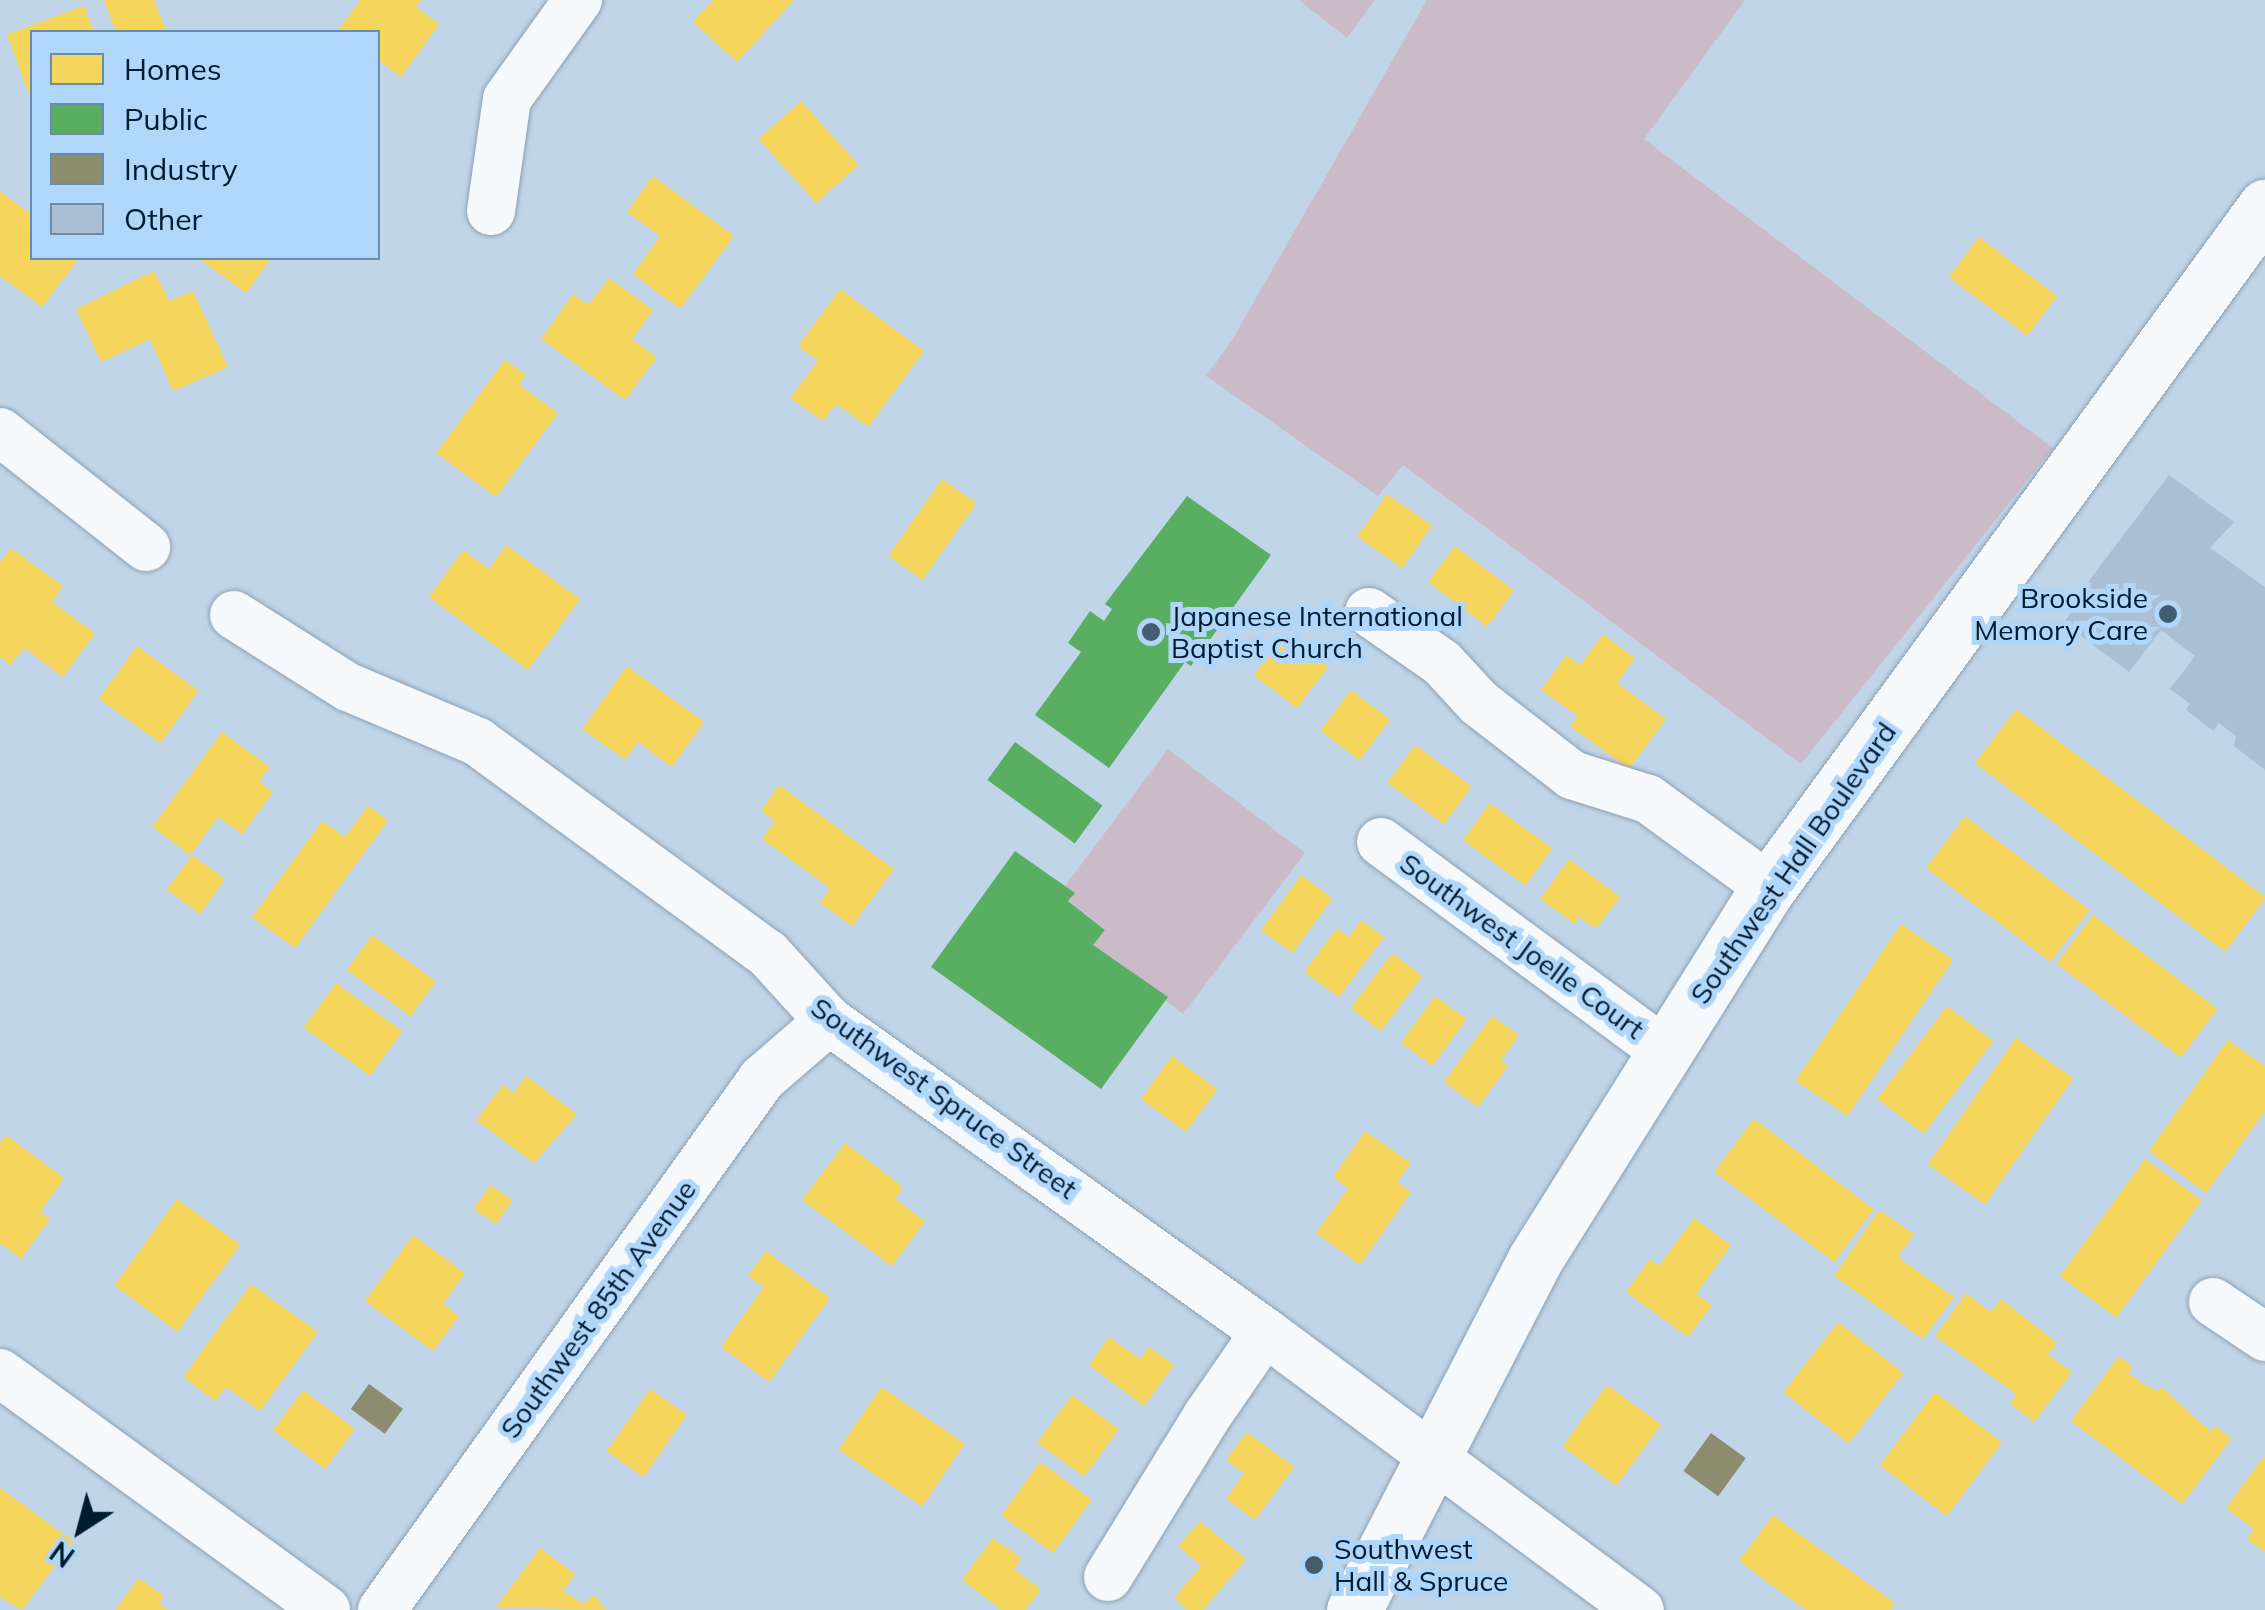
<!DOCTYPE html>
<style>
body{margin:0}
#map{position:relative;width:2265px;height:1610px;overflow:hidden;background:#c1d5e8;font-family:Mulish,sans-serif}
div>[style]{position:absolute}
[style*='--x']{left:calc(var(--x)*1px);top:calc(var(--y)*1px);width:calc(var(--w)*1px);rotate:calc(var(--a)*1deg)}
.green>*{inset:0;background:#cbbac8}
.homes>*{inset:0;background:#f6d55c;transform-origin:0 0}
.public>*{inset:0;background:#5aae61;transform-origin:0 0}
.industry>*{inset:0;background:#8c8c6e;transform-origin:0 0}
.building>*{inset:0;background:#aabfd3}
.roads{filter:drop-shadow(0 0 2px #8ba1b3) drop-shadow(0 0 2px #8ba1b3)}
.minor>*{height:48px;margin:-24px;padding:0 24px;transform-origin:24px;border-radius:24px;background:#f6f9fc}
.secondary>*{height:55px;margin:-27.5px;padding:0 27.5px;transform-origin:27.5px;border-radius:27.5px;background:#f6f9fc}
.dots>*{width:28px;height:28px;translate:-50% -50%;box-sizing:border-box;border:5px solid #b0d6f9;border-radius:50%}
span{translate:-50% -50%;white-space:nowrap;text-align:center;line-height:1.15;-webkit-text-stroke:10px #b0d6f9;paint-order:stroke}
.poi-label{font-size:28px;color:#011b30}
.right{translate:-100% -50%;text-align:right}
.left{translate:0 -50%;text-align:left}
.street-label{font-size:28px;color:#011b30}
.legend{position:absolute;left:30px;top:30px;width:350px;height:230px;box-sizing:border-box;background:#b0d6f9;border:2px solid #6a8ba9;margin:0;padding:12px 18px;list-style:none;font-size:30px;color:#011b30}
.legend li{display:flex;align-items:center;gap:20px;height:50px}
.legend b{width:50px;border:2px solid #6a8ba9}
.north{position:absolute;left:30px;top:1480px;width:100px;height:100px;-webkit-text-stroke:8px #b0d6f9;paint-order:stroke;rotate:216deg;font-size:28px;font-weight:700;line-height:40px;text-align:center;color:#011b30}
.north::after{content:'';display:block;margin:auto;width:35px;height:45px;background:#011b30;clip-path:polygon(50% 0,100% 100%,50% 72%,0 100%)}
</style>
<div id="map">
<div class="green">
<div style="clip-path:polygon(1299px 0,1375px 0,1347px 38px)"></div>
<div style="clip-path:polygon(1427px 0,1745px 0,1644px 139px,2053px 448px,1801px 764px,1403px 465px,1378px 496px,1206px 376px,1232px 340px)"></div>
<div style="clip-path:polygon(1168px 749px,1305px 853px,1183px 1014px,1093px 945px,1105px 929px,1069px 901px,1074px 893px,1065px 886px)"></div>
</div>
<div class="homes">
<div style="clip-path:polygon(104px 0,154px 0,167px 32px,116px 32px)"></div>
<div style="clip-path:polygon(360px 0,421px 0,416px 7px,439px 24px,401px 77px,378px 60px,378px 32px,337px 32px)"></div>
<div style="clip-path:polygon(713px 0,794px 0,737px 62px,693px 22px)"></div>
<div style="clip-path:polygon(84px 6px,94px 32px,32px 32px,32px 103px,7px 34px)"></div>
<div style="left:801px;top:101px;width:86px;height:57px;rotate:48deg"></div>
<div style="clip-path:polygon(653px 176px,734px 236px,680px 309px,633px 274px,660px 236px,627px 212px)"></div>
<div style="clip-path:polygon(0 191px,32px 215px,32px 258px,79px 258px,42px 307px,0 276px)"></div>
<div style="left:1979px;top:237px;width:98px;height:50px;rotate:37deg"></div>
<div style="clip-path:polygon(198px 258px,271px 258px,246px 293px)"></div>
<div style="clip-path:polygon(154px 271px,169px 301px,193px 291px,228px 367px,173px 391px,150px 339px,101px 362px,76px 309px)"></div>
<div style="clip-path:polygon(609px 278px,653px 310px,632px 339px,657px 357px,625px 400px,541px 339px,573px 294px,588px 305px)"></div>
<div style="clip-path:polygon(840px 289px,924px 351px,868px 427px,836px 404px,823px 421px,790px 398px,818px 361px,798px 346px)"></div>
<div style="clip-path:polygon(505px 360px,526px 375px,519px 385px,558px 413px,496px 497px,436px 453px)"></div>
<div style="left:942px;top:479px;width:42px;height:94px;rotate:35deg"></div>
<div style="left:1387px;top:494px;width:55px;height:52px;rotate:35deg"></div>
<div style="clip-path:polygon(506px 545px,580px 599px,528px 670px,429px 597px,463px 550px,489px 569px)"></div>
<div style="left:1455px;top:546px;width:74px;height:45px;rotate:37deg"></div>
<div style="clip-path:polygon(11px 548px,63px 586px,52px 602px,95px 633px,63px 677px,24px 648px,11px 665px,0 657px,0 562px)"></div>
<div style="left:1285px;top:634px;width:54px;height:52px;rotate:37deg"></div>
<div style="clip-path:polygon(1603px 634px,1635px 658px,1617px 683px,1666px 719px,1629px 769px,1570px 726px,1578px 716px,1541px 690px,1566px 655px,1580px 665px)"></div>
<div style="left:137px;top:646px;width:76px;height:65px;rotate:36deg"></div>
<div style="clip-path:polygon(627px 666px,704px 722px,672px 767px,638px 742px,625px 760px,582px 729px)"></div>
<div style="left:1351px;top:690px;width:49px;height:51px;rotate:37deg"></div>
<div style="left:2016px;top:709px;width:313px;height:68px;rotate:37deg"></div>
<div style="clip-path:polygon(222px 732px,270px 767px,259px 781px,273px 792px,242px 834px,218px 817px,190px 855px,152px 827px)"></div>
<div style="left:1415px;top:745px;width:70px;height:47px;rotate:36deg"></div>
<div style="clip-path:polygon(779px 785px,894px 869px,852px 926px,820px 903px,830px 888px,762px 839px,775px 821px,761px 811px)"></div>
<div style="left:1490px;top:803px;width:77px;height:46px;rotate:36deg"></div>
<div style="clip-path:polygon(368px 806px,388px 820px,295px 948px,252px 917px,322px 821px,345px 837px)"></div>
<div style="left:1965px;top:816px;width:156px;height:65px;rotate:37deg"></div>
<div style="left:192px;top:855px;width:41px;height:43px;rotate:36deg"></div>
<div style="clip-path:polygon(1569px 859px,1620px 897px,1596px 929px,1579px 917px,1575px 924px,1540px 899px)"></div>
<div style="left:1301px;top:875px;width:39px;height:68px;rotate:36deg"></div>
<div style="left:2093px;top:915px;width:156px;height:61px;rotate:37deg"></div>
<div style="clip-path:polygon(1361px 920px,1384px 937px,1339px 997px,1304px 972px,1337px 928px,1349px 937px)"></div>
<div style="left:1901px;top:924px;width:63px;height:189px;rotate:34deg"></div>
<div style="left:372px;top:935px;width:79px;height:43px;rotate:36deg"></div>
<div style="left:1392px;top:953px;width:38px;height:69px;rotate:37deg"></div>
<div style="left:336px;top:983px;width:82px;height:55px;rotate:36deg"></div>
<div style="left:1435px;top:996px;width:39px;height:58px;rotate:36deg"></div>
<div style="left:1947px;top:1006px;width:58px;height:116px;rotate:37deg"></div>
<div style="clip-path:polygon(1492px 1016px,1519px 1035px,1501px 1060px,1508px 1066px,1478px 1107px,1444px 1082px)"></div>
<div style="left:2016px;top:1038px;width:70px;height:154px;rotate:35deg"></div>
<div style="clip-path:polygon(2228px 1040px,2265px 1066px,2265px 1111px,2206px 1193px,2149px 1151px)"></div>
<div style="left:1172px;top:1056px;width:56px;height:53px;rotate:36deg"></div>
<div style="clip-path:polygon(526px 1076px,577px 1114px,534px 1163px,476px 1120px,503px 1085px,513px 1093px)"></div>
<div style="left:1754px;top:1119px;width:150px;height:66px;rotate:37deg"></div>
<div style="clip-path:polygon(1365px 1131px,1411px 1163px,1397px 1182px,1411px 1192px,1360px 1265px,1316px 1233px,1348px 1188px,1333px 1177px)"></div>
<div style="clip-path:polygon(6px 1135px,64px 1178px,40px 1212px,50px 1219px,21px 1259px,0 1243px,0 1143px)"></div>
<div style="clip-path:polygon(845px 1143px,903px 1187px,895px 1199px,925px 1221px,892px 1266px,802px 1200px)"></div>
<div style="left:2145px;top:1159px;width:70px;height:145px;rotate:36deg"></div>
<div style="left:490px;top:1185px;width:27px;height:29px;rotate:34deg"></div>
<div style="left:177px;top:1199px;width:78px;height:107px;rotate:36deg"></div>
<div style="clip-path:polygon(1879px 1210px,1914px 1234px,1898px 1257px,1954px 1297px,1923px 1339px,1834px 1276px)"></div>
<div style="clip-path:polygon(1694px 1218px,1731px 1245px,1696px 1294px,1712px 1305px,1688px 1337px,1626px 1292px,1650px 1259px,1659px 1266px)"></div>
<div style="clip-path:polygon(413px 1235px,465px 1273px,443px 1304px,459px 1316px,433px 1351px,365px 1301px)"></div>
<div style="clip-path:polygon(766px 1251px,830px 1298px,769px 1382px,721px 1347px,764px 1287px,748px 1276px)"></div>
<div style="clip-path:polygon(251px 1284px,318px 1332px,260px 1411px,226px 1387px,215px 1401px,183px 1377px)"></div>
<div style="clip-path:polygon(1966px 1293px,1991px 1312px,2001px 1299px,2057px 1343px,2048px 1355px,2072px 1372px,2034px 1422px,2010px 1404px,2016px 1394px,1935px 1336px)"></div>
<div style="left:1838px;top:1322px;width:83px;height:89px;rotate:38deg"></div>
<div style="clip-path:polygon(1109px 1337px,1140px 1359px,1149px 1347px,1174px 1365px,1144px 1406px,1089px 1365px)"></div>
<div style="clip-path:polygon(2119px 1356px,2133px 1367px,2128px 1373px,2142px 1383px,2158px 1391px,2161px 1387px,2211px 1432px,2215px 1426px,2232px 1438px,2182px 1504px,2071px 1421px)"></div>
<div style="left:1607px;top:1385px;width:67px;height:76px;rotate:36deg"></div>
<div style="left:881px;top:1387px;width:101px;height:76px;rotate:34deg"></div>
<div style="left:650px;top:1389px;width:45px;height:76px;rotate:35deg"></div>
<div style="left:303px;top:1390px;width:65px;height:50px;rotate:37deg"></div>
<div style="left:1935px;top:1392px;width:84px;height:92px;rotate:37deg"></div>
<div style="left:1072px;top:1395px;width:58px;height:59px;rotate:36deg"></div>
<div style="clip-path:polygon(1247px 1432px,1294px 1467px,1255px 1520px,1226px 1499px,1244px 1473px,1226px 1460px)"></div>
<div style="clip-path:polygon(2265px 1455px,2265px 1552px,2247px 1539px,2254px 1529px,2226px 1508px)"></div>
<div style="left:1040px;top:1462px;width:64px;height:66px;rotate:36deg"></div>
<div style="clip-path:polygon(0 1488px,73px 1541px,22px 1610px,0 1597px)"></div>
<div style="clip-path:polygon(1773px 1515px,1895px 1603px,1890px 1610px,1806px 1610px,1739px 1561px)"></div>
<div style="clip-path:polygon(1200px 1521px,1246px 1559px,1203px 1610px,1188px 1610px,1174px 1598px,1201px 1566px,1178px 1546px)"></div>
<div style="clip-path:polygon(993px 1538px,1021px 1558px,1014px 1569px,1041px 1589px,1025px 1610px,1002px 1610px,962px 1580px)"></div>
<div style="clip-path:polygon(540px 1548px,575px 1574px,563px 1591px,583px 1604px,594px 1595px,607px 1610px,496px 1607px)"></div>
<div style="clip-path:polygon(139px 1578px,164px 1596px,159px 1603px,169px 1610px,115px 1610px)"></div>
</div>
<div class="public">
<div style="clip-path:polygon(1187px 496px,1271px 555px,1191px 666px,1185px 662px,1109px 768px,1035px 715px,1081px 652px,1068px 643px,1090px 611px,1104px 621px,1112px 609px,1105px 604px)"></div>
<div style="left:1015px;top:742px;width:108px;height:47px;rotate:36deg"></div>
<div style="clip-path:polygon(1015px 851px,1075px 893px,1068px 901px,1105px 930px,1093px 945px,1168px 997px,1101px 1089px,931px 967px)"></div>
</div>
<div class="industry">
<div style="left:369px;top:1384px;width:42px;height:31px;rotate:36deg"></div>
<div style="left:1711px;top:1433px;width:43px;height:47px;rotate:36deg"></div>
</div>
<div class="building">
<div style="clip-path:polygon(2169px 475px,2234px 522px,2210px 548px,2265px 587px,2265px 770px,2234px 746px,2236px 736px,2219px 723px,2213px 731px,2186px 710px,2190px 704px,2170px 689px,2195px 656px,2161px 630px,2129px 672px,2064px 623px,2091px 578px)"></div>
</div>
<div class="roads">
<div class="minor">
<div style="--x:491;--y:211;--w:113;--a:-81.9"></div>
<div style="--x:507;--y:99;--w:122;--a:-54.4"></div>
<div style="--x:0;--y:432;--w:186;--a:38.2"></div>
<div style="--x:1369;--y:612;--w:89;--a:34.9"></div>
<div style="--x:1442;--y:663;--w:54;--a:47.2"></div>
<div style="--x:1479;--y:703;--w:118;--a:37.7"></div>
<div style="--x:1572;--y:775;--w:80;--a:17.5"></div>
<div style="--x:1648;--y:799;--w:150;--a:36"></div>
<div style="--x:234;--y:615;--w:135;--a:32.3"></div>
<div style="--x:348;--y:687;--w:141;--a:22.9"></div>
<div style="--x:478;--y:742;--w:359;--a:36.2"></div>
<div style="--x:768;--y:954;--w:91;--a:47.7"></div>
<div style="--x:829;--y:1021;--w:536;--a:35.5"></div>
<div style="--x:1265;--y:1332;--w:467;--a:36.6"></div>
<div style="--x:1381;--y:842;--w:352;--a:36.4"></div>
<div style="--x:2213;--y:1302;--w:63;--a:33.9"></div>
<div style="--x:0;--y:1373;--w:403;--a:36"></div>
<div style="--x:1108;--y:1577;--w:189;--a:-58.4"></div>
<div style="--x:1207;--y:1416;--w:102;--a:-55.4"></div>
<div style="--x:382;--y:1610;--w:653;--a:-54.41"></div>
<div style="--x:762;--y:1079;--w:89;--a:-40.9"></div>
</div>
<div class="secondary">
<div style="--x:1354;--y:1610;--w:393;--a:-62.7"></div>
<div style="--x:1534;--y:1261;--w:442;--a:-57.9"></div>
<div style="--x:1769;--y:887;--w:842;--a:-53.89"></div>
</div>
</div>
<div class="dots">
<div style="left:2168px;top:614px;background:#445c70"></div>
<div style="left:1151px;top:632px;background:#445c70"></div>
<div style="left:1314px;top:1565px;background:#445c70"></div>
</div>
<div class="poi-label">
<span class="right" style="left:2148px;top:614px">Brookside<br>Memory Care</span>
<span class="left" style="left:1171px;top:632px">Japanese International<br>Baptist Church</span>
<span class="left" style="left:1334px;top:1565px">Southwest<br>Hall &amp; Spruce</span>
</div>
<div class="street-label">
<span style="left:1793px;top:863px;rotate:-55deg">Southwest Hall Boulevard</span>
<span style="left:1522px;top:946px;rotate:36deg">Southwest Joelle Court</span>
<span style="left:944px;top:1098px;rotate:36deg">Southwest Spruce Street</span>
<span style="left:598px;top:1309px;rotate:-54deg">Southwest 85th Avenue</span>
</div>
<ul class="legend">
<li><b style="height:28px;background:#f6d55c"></b>Homes</li>
<li><b style="height:28px;background:#5aae61"></b>Public</li>
<li><b style="height:28px;background:#8c8c6e"></b>Industry</li>
<li><b style="height:28px;background:#aabfd3"></b>Other</li>
</ul>
<div class="north">N</div>
</div>
